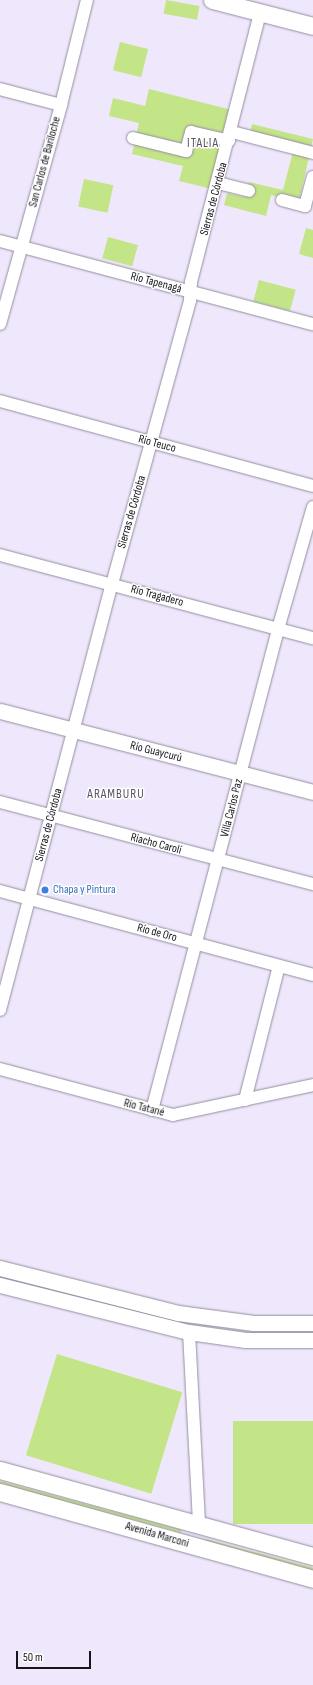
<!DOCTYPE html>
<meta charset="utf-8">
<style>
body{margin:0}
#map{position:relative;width:313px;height:1685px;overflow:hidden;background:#efe8fc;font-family:"Sofia Sans Condensed",sans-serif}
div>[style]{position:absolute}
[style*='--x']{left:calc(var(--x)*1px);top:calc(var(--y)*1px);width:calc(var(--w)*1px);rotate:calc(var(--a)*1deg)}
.green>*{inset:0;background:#c3e487;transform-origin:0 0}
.roads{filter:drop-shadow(0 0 1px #948d9f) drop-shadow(0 0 1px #948d9f)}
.minor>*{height:12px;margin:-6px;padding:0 6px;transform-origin:6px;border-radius:6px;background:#fff}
.tertiary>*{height:15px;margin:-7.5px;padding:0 7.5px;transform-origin:7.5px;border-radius:7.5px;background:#fff}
.secondary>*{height:17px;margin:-8.5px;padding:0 8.5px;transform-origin:8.5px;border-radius:8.5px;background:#fff}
.dots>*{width:11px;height:11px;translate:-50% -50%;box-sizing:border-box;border:2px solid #fff;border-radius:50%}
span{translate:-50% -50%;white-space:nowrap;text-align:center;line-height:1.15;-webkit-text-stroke:3px #fff;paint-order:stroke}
.street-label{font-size:12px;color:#18161d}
.shop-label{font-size:12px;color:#366cbe}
.left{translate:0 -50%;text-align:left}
.neighbourhood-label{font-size:13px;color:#595364;letter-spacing:1px}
.scale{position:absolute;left:16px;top:1651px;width:75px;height:18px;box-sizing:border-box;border:2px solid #18161d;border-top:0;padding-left:5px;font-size:12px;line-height:14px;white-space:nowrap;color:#18161d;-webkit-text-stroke:3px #fff;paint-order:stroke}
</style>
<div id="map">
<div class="green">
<div style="left:166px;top:0;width:34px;height:14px;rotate:10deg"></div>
<div style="left:120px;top:42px;width:29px;height:29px;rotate:14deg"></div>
<div style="clip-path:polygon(149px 89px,232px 110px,212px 189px,179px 181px,183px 166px,132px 154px,139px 123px,109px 116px,113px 98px,145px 106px)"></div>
<div style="clip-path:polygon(252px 124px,313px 139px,299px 201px,271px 195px,266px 216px,224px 205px,227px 193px,245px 197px,249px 182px,283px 190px,295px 144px,250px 133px)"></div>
<div style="left:84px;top:179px;width:30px;height:28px;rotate:12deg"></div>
<div style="clip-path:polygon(306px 228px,313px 230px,313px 258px,299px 254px)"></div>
<div style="left:108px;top:237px;width:31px;height:22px;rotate:15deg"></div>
<div style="left:259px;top:280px;width:38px;height:22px;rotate:15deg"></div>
<div style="left:57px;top:1354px;width:131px;height:106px;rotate:17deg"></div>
<div style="left:313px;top:1421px;width:103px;height:80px;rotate:90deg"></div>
<div style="left:0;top:1481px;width:188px;height:3px;rotate:15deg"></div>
<div style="left:206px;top:1539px;width:111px;height:3px;rotate:15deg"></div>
</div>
<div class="roads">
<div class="minor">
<div style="--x:0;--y:89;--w:63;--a:14.7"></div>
<div style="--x:232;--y:132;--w:84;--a:14.5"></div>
<div style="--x:133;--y:138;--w:55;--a:13.8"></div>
<div style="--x:186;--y:151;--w:20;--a:-75"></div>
<div style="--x:191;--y:132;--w:39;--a:13"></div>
<div style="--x:218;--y:183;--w:32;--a:14"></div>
<div style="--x:282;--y:200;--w:24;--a:15"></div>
<div style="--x:305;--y:206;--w:30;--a:-75"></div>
<div style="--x:0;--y:241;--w:324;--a:14.9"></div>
<div style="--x:0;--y:324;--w:227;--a:-74.4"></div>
<div style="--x:61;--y:105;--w:108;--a:-76.1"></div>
<div style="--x:0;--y:401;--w:324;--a:15.2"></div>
<div style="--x:0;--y:555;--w:324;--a:14.9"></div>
<div style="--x:0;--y:802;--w:324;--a:14.7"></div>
<div style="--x:0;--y:891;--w:324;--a:15"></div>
<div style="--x:0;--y:1010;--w:440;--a:-75.3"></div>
<div style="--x:112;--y:584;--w:295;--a:-74.6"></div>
<div style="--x:190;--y:300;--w:18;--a:-87"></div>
<div style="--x:191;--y:282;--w:278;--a:-75.6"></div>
<div style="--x:0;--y:1069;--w:179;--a:14.9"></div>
<div style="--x:173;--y:1115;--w:143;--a:-12.1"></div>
<div style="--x:245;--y:1100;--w:138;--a:-75.8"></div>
<div style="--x:152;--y:1110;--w:497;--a:-75.3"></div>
<div style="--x:278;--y:629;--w:127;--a:-74"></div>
<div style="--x:189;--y:1332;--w:194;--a:87"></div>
</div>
<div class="tertiary">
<div style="--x:0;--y:711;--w:323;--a:14.5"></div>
<div style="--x:0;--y:1268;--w:184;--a:14.2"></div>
<div style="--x:178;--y:1313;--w:76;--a:7.6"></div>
<div style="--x:253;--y:1323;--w:60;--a:0"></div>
<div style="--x:0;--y:1285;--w:195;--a:14"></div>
<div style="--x:189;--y:1332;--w:57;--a:8.1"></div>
<div style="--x:245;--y:1340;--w:68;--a:0"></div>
</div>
<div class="secondary">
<div style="--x:212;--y:0;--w:104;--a:14.4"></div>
<div style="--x:0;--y:1470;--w:325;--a:15.4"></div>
<div style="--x:0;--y:1492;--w:325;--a:15.5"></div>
</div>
</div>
<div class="dots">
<div style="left:45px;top:890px;background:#3f7fe0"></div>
</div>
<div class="street-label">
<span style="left:45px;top:162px;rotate:-75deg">San Carlos de Bariloche</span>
<span style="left:214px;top:199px;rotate:-75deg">Sierras de Córdoba</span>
<span style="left:156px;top:283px;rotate:15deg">Río Tapenagá</span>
<span style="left:157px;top:444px;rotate:15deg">Río Teuco</span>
<span style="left:132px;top:512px;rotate:-74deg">Sierras de Córdoba</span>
<span style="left:157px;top:596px;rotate:15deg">Río Tragadero</span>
<span style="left:156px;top:752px;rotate:14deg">Río Guaycurú</span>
<span style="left:232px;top:808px;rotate:-76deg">Villa Carlos Paz</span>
<span style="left:49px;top:825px;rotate:-75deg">Sierras de Córdoba</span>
<span style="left:156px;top:844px;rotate:15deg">Riacho Carolí</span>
<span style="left:157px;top:933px;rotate:15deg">Río de Oro</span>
<span style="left:144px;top:1108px;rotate:14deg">Río Tatané</span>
<span style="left:157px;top:1535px;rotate:16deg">Avenida Marconi</span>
</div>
<div class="shop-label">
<span class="left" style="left:53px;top:890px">Chapa y Pintura</span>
</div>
<div class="neighbourhood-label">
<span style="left:203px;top:143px">ITALIA</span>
<span style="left:116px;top:794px">ARAMBURU</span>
</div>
<div class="scale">50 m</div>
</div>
